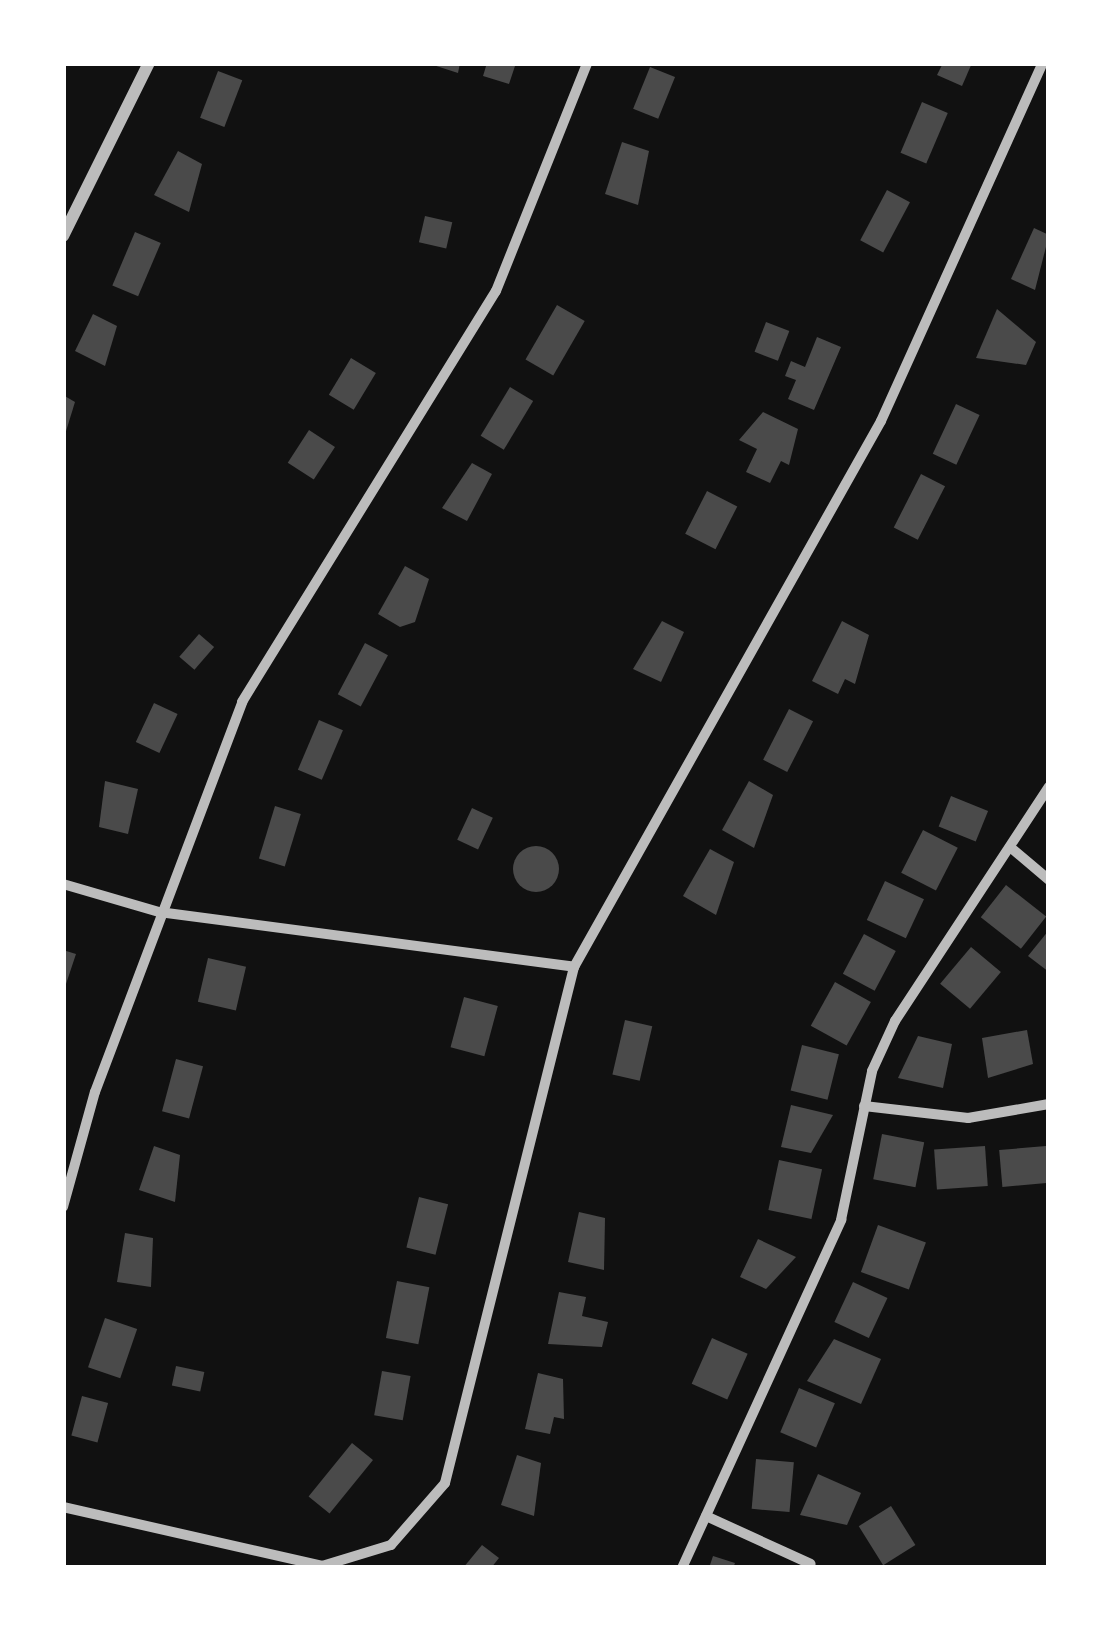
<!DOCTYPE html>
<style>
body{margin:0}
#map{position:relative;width:1112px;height:1631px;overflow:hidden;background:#111;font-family:Raleway,sans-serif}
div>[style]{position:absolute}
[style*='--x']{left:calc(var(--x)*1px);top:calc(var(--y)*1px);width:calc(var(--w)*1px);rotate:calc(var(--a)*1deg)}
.building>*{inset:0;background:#4a4a4a;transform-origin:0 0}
.round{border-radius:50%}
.minor>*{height:10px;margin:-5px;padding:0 5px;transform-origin:5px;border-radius:5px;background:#bcbcbc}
.tertiary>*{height:12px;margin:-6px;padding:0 6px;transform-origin:6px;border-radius:6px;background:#bcbcbc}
span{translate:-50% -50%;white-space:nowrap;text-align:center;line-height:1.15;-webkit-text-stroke:9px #fff;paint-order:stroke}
.frame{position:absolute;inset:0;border:66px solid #fff;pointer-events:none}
</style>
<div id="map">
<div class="building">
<div style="clip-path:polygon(427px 63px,460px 63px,458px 73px)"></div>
<div style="clip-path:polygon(487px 63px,516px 63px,509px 84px,483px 76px)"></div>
<div style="clip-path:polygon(943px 63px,972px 63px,962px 86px,937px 75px)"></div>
<div style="left:650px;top:67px;width:27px;height:45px;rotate:22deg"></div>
<div style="left:218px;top:71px;width:26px;height:50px;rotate:21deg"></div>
<div style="left:922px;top:102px;width:28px;height:55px;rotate:23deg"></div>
<div style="clip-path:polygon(622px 142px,649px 151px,638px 205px,605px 194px)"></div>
<div style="clip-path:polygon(178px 151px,202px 164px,189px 212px,154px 195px)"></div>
<div style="left:887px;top:190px;width:26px;height:57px;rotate:28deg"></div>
<div style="left:425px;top:216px;width:28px;height:27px;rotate:13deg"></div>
<div style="clip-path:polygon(1034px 228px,1049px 235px,1035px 290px,1011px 279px)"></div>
<div style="left:135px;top:232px;width:28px;height:58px;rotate:23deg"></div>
<div style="left:557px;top:305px;width:32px;height:63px;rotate:30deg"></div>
<div style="clip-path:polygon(997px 309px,1036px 342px,1026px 365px,976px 358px)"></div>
<div style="clip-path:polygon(93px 314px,117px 326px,105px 366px,75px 351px)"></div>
<div style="left:766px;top:322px;width:25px;height:32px;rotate:21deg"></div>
<div style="clip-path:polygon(817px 337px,841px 347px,814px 410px,788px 399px,796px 380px,785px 376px,791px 361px,805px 367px)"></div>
<div style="left:351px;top:358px;width:29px;height:43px;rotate:31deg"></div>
<div style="left:510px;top:387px;width:27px;height:57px;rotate:31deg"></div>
<div style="clip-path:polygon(63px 395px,75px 402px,63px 441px)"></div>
<div style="left:956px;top:404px;width:26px;height:55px;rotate:25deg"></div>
<div style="clip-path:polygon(763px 412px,798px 429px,789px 465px,781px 461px,770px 483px,746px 472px,757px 449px,739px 440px)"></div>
<div style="left:309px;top:430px;width:31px;height:39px;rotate:33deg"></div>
<div style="clip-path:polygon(472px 463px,492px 474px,467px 521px,442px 508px)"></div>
<div style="left:921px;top:474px;width:27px;height:60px;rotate:27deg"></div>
<div style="left:707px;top:491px;width:34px;height:48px;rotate:27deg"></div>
<div style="clip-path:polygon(405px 566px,429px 579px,415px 622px,400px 627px,378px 614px)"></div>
<div style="clip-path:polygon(662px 621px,684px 632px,661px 682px,633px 669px)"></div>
<div style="clip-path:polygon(842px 621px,869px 635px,855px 684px,845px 679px,838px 694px,812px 681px)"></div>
<div style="left:199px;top:634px;width:20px;height:30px;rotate:41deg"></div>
<div style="left:365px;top:643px;width:26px;height:58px;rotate:28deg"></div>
<div style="left:154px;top:703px;width:26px;height:43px;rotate:25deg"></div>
<div style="left:789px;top:709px;width:27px;height:57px;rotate:27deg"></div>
<div style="left:319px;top:720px;width:26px;height:54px;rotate:23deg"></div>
<div style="clip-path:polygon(105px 781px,138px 789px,128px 834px,99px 827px)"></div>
<div style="clip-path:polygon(749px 781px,773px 795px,754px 848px,722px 830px)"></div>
<div style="left:951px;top:796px;width:40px;height:33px;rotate:22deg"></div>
<div style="left:275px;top:806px;width:27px;height:55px;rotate:17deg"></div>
<div style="left:472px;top:808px;width:23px;height:35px;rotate:25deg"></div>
<div style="left:923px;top:830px;width:39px;height:48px;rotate:27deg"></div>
<div class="round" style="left:513px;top:846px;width:46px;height:46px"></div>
<div style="clip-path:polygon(710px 849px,734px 862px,716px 915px,683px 896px)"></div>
<div style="left:885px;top:881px;width:43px;height:43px;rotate:25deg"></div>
<div style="left:1006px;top:885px;width:51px;height:41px;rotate:38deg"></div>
<div style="clip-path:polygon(1049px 930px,1049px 972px,1028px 956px)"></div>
<div style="left:864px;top:934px;width:36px;height:45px;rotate:28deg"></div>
<div style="left:971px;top:947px;width:39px;height:48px;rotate:40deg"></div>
<div style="clip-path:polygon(63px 950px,76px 954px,64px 990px,63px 989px)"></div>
<div style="left:208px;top:958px;width:39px;height:45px;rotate:13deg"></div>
<div style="left:835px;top:982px;width:41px;height:50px;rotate:29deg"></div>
<div style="left:464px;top:997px;width:35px;height:52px;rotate:15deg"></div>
<div style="left:625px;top:1020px;width:28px;height:56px;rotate:13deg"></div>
<div style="clip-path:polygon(1027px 1030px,1033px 1064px,988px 1078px,982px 1038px)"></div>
<div style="clip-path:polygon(918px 1036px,952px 1044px,943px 1088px,898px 1078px)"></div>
<div style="left:802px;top:1045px;width:38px;height:47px;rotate:14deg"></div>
<div style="left:176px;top:1059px;width:28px;height:54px;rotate:15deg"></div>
<div style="clip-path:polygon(791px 1105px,833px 1115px,811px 1153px,781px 1147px)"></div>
<div style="left:882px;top:1134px;width:43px;height:46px;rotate:11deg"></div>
<div style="clip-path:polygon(154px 1146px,180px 1155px,175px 1202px,139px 1190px)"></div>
<div style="left:985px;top:1146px;width:40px;height:51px;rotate:86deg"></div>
<div style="left:1046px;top:1146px;width:37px;height:47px;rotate:85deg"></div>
<div style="left:779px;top:1160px;width:44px;height:51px;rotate:12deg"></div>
<div style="left:419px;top:1197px;width:30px;height:52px;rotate:14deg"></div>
<div style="clip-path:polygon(579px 1212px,605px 1218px,604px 1270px,568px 1262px)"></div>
<div style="left:878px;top:1225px;width:51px;height:50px;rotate:20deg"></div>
<div style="clip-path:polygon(125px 1233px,153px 1238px,151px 1287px,117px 1282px)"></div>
<div style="clip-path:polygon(758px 1239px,796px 1257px,766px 1289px,740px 1277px)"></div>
<div style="left:397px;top:1281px;width:33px;height:58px;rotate:11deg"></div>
<div style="left:853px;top:1282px;width:38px;height:44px;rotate:25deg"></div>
<div style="clip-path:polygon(559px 1292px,586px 1297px,582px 1316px,608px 1322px,602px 1347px,548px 1344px)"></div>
<div style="left:105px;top:1318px;width:34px;height:52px;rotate:19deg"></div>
<div style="left:712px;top:1338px;width:39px;height:50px;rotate:24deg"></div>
<div style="clip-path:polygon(834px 1339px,881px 1359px,861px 1404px,807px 1381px)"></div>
<div style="left:176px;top:1366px;width:29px;height:20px;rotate:12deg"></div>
<div style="left:382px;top:1371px;width:29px;height:45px;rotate:10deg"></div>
<div style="clip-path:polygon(538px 1373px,563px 1379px,564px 1419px,554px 1417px,550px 1434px,525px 1429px)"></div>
<div style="left:799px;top:1388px;width:39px;height:48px;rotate:23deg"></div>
<div style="left:82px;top:1396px;width:27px;height:41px;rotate:15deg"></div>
<div style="left:352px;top:1443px;width:27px;height:69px;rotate:39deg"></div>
<div style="clip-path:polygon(517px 1455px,541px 1463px,534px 1516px,501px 1505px)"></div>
<div style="left:756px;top:1459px;width:38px;height:50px;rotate:5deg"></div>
<div style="clip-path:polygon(818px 1474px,861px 1493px,847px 1525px,800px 1515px)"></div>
<div style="left:891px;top:1506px;width:46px;height:38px;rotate:58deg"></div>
<div style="clip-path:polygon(482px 1545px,499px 1558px,491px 1568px,463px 1568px)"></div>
<div style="clip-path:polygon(713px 1556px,735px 1563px,733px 1568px,709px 1568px)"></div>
</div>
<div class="minor">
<div style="--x:1010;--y:847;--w:51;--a:40.2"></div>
<div style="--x:63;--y:884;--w:100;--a:16.3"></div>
<div style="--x:159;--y:912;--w:419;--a:7.5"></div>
<div style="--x:864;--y:1106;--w:105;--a:6.6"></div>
<div style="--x:968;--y:1118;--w:82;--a:-9.8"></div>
<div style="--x:63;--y:1207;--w:119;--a:-74.5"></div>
<div style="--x:95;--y:1092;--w:417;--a:-69.3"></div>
<div style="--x:242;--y:702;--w:483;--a:-58.3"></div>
<div style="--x:496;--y:291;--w:245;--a:-68.2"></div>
<div style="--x:63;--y:1507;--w:266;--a:12.8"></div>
<div style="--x:322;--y:1566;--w:72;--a:-16.9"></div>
<div style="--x:391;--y:1545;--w:82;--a:-48.9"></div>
<div style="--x:445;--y:1483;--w:532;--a:-75.96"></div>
<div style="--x:574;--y:967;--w:626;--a:-60.65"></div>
<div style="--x:881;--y:421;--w:393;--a:-65.7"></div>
<div style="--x:706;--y:1516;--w:115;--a:24.6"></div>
<div style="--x:682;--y:1568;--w:383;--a:-65.4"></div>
<div style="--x:841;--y:1220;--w:152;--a:-78.2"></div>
<div style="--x:872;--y:1071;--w:55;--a:-65.3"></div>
<div style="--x:895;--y:1021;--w:280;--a:-56.7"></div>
</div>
<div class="tertiary">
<div style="--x:63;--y:236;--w:193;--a:-63.6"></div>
</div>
<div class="frame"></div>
</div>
